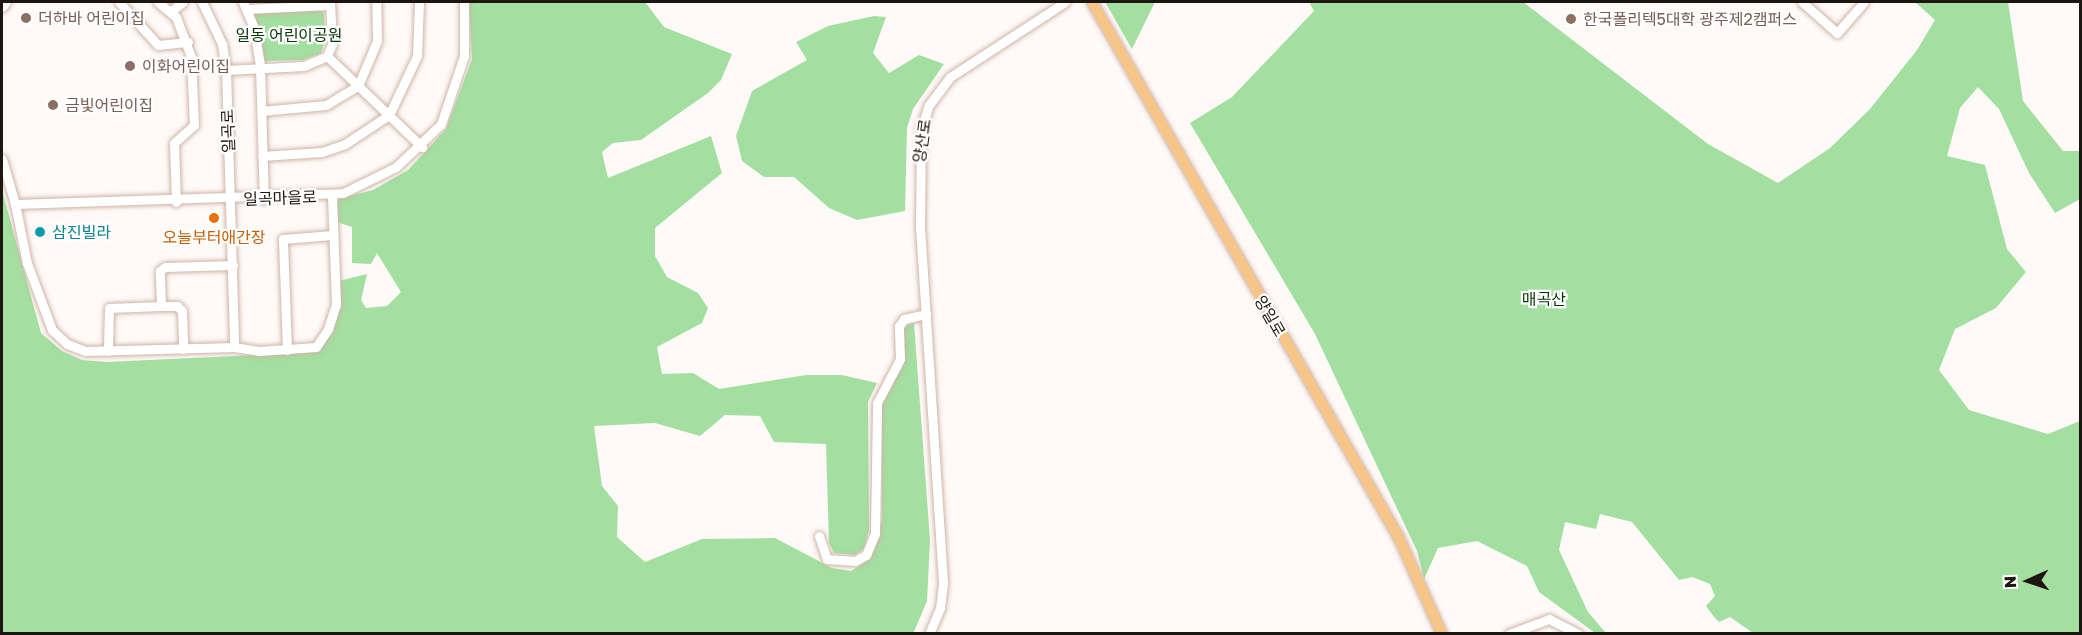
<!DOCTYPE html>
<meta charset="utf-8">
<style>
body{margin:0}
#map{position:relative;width:2082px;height:635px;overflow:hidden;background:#fff9f7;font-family:"Golos Text","Noto Sans KR",sans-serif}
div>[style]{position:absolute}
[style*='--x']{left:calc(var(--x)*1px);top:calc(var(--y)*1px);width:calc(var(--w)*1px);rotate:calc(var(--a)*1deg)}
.green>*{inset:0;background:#a3dfa0}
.roads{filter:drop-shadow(0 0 2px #cdb5a7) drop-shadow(0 0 2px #cdb5a7)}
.minor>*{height:9px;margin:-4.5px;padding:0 4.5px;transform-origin:4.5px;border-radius:4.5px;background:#fff}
.major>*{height:10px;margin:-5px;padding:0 5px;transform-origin:5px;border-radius:5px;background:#f8c589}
.dots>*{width:16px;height:16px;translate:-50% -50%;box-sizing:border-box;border:3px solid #fff;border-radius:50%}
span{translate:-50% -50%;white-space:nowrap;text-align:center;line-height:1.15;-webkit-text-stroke:4.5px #fff;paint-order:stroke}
.education-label{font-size:16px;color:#785e54}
.left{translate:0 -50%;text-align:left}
.park-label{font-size:16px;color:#053606}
.street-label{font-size:16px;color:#1d1510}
.culture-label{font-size:16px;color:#0d838f}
.food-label{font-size:16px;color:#c56008}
.frame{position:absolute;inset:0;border:3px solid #1d1510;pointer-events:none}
.north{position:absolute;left:1998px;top:551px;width:60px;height:60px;-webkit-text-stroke:4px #fff;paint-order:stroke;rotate:267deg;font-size:16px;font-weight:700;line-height:24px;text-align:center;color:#1d1510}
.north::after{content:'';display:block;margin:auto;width:21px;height:27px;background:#1d1510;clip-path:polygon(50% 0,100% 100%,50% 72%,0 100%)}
</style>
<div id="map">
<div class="green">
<div style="clip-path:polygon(469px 2px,645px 2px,664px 27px,732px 54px,721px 80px,708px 93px,641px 140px,613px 143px,602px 152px,608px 178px,711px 136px,722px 173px,655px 228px,655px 256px,667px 277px,698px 293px,708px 308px,702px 323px,657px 347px,662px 374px,693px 373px,719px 389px,806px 375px,842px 375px,877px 383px,868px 402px,869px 530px,864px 548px,855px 555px,834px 553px,829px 543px,826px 444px,774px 442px,760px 416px,725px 415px,700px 436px,655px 423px,594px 426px,602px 486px,618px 506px,617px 537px,645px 562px,702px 539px,775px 538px,832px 568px,851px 571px,870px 559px,882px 520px,882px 403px,904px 364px,902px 327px,914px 323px,930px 540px,927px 601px,913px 634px,2px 633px,2px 190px,41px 333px,62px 351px,82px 360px,107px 362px,318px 352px,333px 331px,340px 305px,339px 281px,367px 274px,361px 300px,366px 308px,387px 306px,401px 292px,377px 253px,371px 264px,352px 263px,352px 227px,337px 222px,337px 199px,373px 190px,408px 170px,446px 129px,472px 59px)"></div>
<div style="clip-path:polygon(1105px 2px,1155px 2px,1132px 49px)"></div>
<div style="clip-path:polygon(1309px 2px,1523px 2px,1708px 144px,1778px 183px,1830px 148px,1870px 109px,1917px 50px,1935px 20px,1915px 2px,2008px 2px,2023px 101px,2063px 151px,2080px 151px,2080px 199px,2055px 213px,2029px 173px,1999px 109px,1978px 87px,1960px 108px,1947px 156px,1985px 165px,2007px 249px,2026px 272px,1996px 308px,1955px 329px,1939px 370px,1969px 410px,2048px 434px,2080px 421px,2080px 633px,1753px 633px,1730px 617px,1719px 622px,1715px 618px,1706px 606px,1715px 596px,1710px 584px,1692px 577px,1679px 580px,1632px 522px,1600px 514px,1596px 529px,1565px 522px,1559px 550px,1588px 612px,1606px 633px,1595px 633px,1539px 592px,1527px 566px,1477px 541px,1438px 548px,1424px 579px,1417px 551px,1315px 334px,1190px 123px,1232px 97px,1314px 11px)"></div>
<div style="clip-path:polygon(319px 8px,324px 14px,325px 41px,321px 53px,303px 60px,265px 61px,253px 16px,258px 11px)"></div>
<div style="clip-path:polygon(874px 16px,886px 17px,873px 53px,889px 73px,919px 55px,944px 64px,913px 109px,907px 128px,905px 211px,857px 220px,829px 208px,794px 177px,764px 177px,742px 161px,736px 136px,752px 91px,807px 60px,796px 42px,828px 26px)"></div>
</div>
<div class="roads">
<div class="minor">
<div style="--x:119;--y:2;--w:58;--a:47.8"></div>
<div style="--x:158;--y:45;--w:30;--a:-6"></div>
<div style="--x:158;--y:2;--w:23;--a:40"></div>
<div style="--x:176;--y:17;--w:43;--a:69.4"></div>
<div style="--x:191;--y:57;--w:68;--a:87.5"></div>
<div style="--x:194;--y:125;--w:27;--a:138"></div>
<div style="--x:174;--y:143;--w:59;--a:88.1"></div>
<div style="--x:202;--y:2;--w:47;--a:64.5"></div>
<div style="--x:222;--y:44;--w:26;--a:81"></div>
<div style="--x:226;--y:70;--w:277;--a:88.3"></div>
<div style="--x:243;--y:2;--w:28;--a:67"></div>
<div style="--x:254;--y:28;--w:39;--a:81"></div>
<div style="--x:260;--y:67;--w:132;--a:88.3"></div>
<div style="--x:1802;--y:2;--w:47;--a:41.5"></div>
<div style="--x:1837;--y:33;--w:41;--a:-48.9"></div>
<div style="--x:2;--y:7;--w:6;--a:-51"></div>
<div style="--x:247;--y:9;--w:83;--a:-2.8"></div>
<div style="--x:170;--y:12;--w:16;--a:-38"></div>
<div style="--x:327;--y:56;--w:132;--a:43.8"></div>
<div style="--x:226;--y:70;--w:78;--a:-2.9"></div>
<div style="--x:304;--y:66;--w:25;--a:-23"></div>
<div style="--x:327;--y:56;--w:13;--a:-67"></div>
<div style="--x:332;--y:44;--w:42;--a:-92.7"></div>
<div style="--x:261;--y:111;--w:65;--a:-5.3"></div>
<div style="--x:326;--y:105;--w:37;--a:-31"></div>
<div style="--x:358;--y:86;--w:49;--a:-67.1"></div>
<div style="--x:377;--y:41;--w:39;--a:-91"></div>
<div style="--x:262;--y:156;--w:60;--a:-3.8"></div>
<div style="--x:322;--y:152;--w:24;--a:-19"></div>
<div style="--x:345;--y:144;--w:53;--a:-33.4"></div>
<div style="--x:389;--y:115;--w:65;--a:-64.6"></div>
<div style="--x:417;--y:56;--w:54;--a:-87.9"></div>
<div style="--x:2;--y:159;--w:47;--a:73.9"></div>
<div style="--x:15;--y:204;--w:328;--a:-1.9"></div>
<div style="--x:343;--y:193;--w:59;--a:-26.1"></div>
<div style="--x:396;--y:167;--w:62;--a:-43.7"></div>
<div style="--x:441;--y:124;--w:72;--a:-71.3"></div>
<div style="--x:464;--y:56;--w:54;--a:-90"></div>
<div style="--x:15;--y:204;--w:60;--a:78.5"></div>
<div style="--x:27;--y:263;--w:72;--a:69.5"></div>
<div style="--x:52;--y:330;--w:21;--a:43"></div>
<div style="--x:67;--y:344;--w:19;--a:21"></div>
<div style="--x:85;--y:351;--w:149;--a:-1.5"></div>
<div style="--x:234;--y:347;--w:25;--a:9"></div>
<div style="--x:259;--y:351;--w:57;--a:-4"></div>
<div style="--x:316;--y:347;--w:22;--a:-56"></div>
<div style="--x:328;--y:329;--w:25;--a:-72"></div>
<div style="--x:336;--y:305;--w:109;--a:-92.1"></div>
<div style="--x:161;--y:306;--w:35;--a:-92"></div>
<div style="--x:160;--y:271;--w:6;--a:-39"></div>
<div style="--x:165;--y:267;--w:68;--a:-1.7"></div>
<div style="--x:287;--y:350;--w:111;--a:-92.1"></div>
<div style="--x:283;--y:239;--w:49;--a:-4.7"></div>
<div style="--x:108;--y:351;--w:43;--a:-88.7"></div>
<div style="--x:109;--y:308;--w:52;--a:-2.2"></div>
<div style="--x:161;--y:306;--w:16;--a:0"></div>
<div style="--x:177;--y:306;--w:7;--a:45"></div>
<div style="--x:182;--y:311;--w:38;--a:88"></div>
<div style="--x:819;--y:536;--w:24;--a:71"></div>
<div style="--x:827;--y:559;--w:28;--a:4"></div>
<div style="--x:855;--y:561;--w:13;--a:-29"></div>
<div style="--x:866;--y:555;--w:23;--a:-67"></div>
<div style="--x:875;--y:534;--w:131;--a:-89.1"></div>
<div style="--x:877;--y:403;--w:50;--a:-62.4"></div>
<div style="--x:900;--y:359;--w:33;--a:-92"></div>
<div style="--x:899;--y:326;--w:9;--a:-54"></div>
<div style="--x:904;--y:319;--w:23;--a:-13"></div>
<div style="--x:929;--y:634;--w:28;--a:-67"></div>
<div style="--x:940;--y:608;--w:26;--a:-83"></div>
<div style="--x:943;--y:582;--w:354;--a:-93.7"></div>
<div style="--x:920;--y:229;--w:100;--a:-89.4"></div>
<div style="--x:921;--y:129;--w:25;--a:-72"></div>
<div style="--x:929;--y:105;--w:35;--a:-53"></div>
<div style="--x:950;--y:77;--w:137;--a:-33.1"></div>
<div style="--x:1509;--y:634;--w:43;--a:-20.6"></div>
<div style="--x:1549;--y:619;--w:33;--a:27"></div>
</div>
<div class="major">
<div style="--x:1092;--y:2;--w:618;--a:60.2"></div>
<div style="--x:1399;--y:538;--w:105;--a:65.9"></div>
</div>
</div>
<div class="dots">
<div style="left:26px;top:18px;background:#8d6e63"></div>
<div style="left:1571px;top:19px;background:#8d6e63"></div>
<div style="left:130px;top:66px;background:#8d6e63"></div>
<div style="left:53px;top:105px;background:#8d6e63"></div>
<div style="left:214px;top:218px;background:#e8710a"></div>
<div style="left:40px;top:232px;background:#0f9aa8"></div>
</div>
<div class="education-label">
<span class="left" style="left:38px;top:18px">더하바 어린이집</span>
<span class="left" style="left:1583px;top:19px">한국폴리텍5대학 광주제2캠퍼스</span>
<span class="left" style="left:142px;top:66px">이화어린이집</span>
<span class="left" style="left:65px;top:105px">금빛어린이집</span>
</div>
<div class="park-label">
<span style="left:289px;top:35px">일동 어린이공원</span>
<span style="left:1544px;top:299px">매곡산</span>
</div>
<div class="street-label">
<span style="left:228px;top:131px;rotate:-92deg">일곡로</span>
<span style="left:922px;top:141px;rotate:-82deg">양산로</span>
<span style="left:280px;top:198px;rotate:-2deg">일곡마을로</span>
<span style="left:1270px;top:316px;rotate:60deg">양일로</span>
</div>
<div class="culture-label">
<span class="left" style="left:52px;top:232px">삼진빌라</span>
</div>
<div class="food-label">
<span style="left:214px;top:237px">오늘부터애간장</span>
</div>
<div class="frame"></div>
<div class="north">N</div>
</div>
